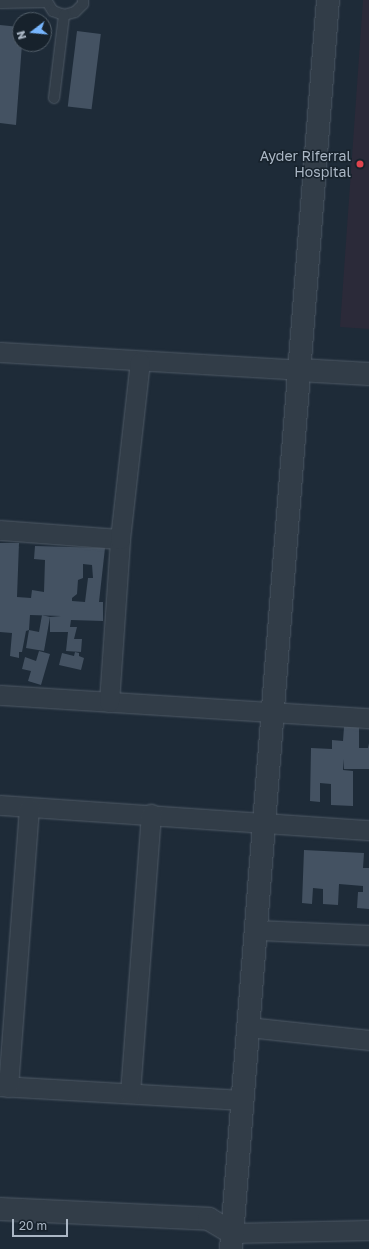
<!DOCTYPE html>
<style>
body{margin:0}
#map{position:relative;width:369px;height:1249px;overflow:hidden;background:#1e2b38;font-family:"Golos Text",sans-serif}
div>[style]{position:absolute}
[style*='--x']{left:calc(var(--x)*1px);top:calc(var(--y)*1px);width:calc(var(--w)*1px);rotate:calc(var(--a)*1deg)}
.medical>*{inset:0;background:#2b2a39}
.building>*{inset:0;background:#445262;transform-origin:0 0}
.roads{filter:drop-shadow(0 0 1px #4f5a66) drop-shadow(0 0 1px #4f5a66)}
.service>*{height:10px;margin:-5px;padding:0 5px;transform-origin:5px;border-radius:5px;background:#323d48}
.minor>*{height:19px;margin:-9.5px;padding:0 9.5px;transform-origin:9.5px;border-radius:9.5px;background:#323d48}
.tertiary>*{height:22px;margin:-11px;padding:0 11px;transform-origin:11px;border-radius:11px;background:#323d48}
.dots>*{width:11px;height:11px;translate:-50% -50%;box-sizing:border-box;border:2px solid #17222c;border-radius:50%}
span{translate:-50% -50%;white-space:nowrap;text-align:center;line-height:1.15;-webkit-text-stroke:3px #17222c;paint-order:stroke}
.poi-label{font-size:14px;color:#abb7c5}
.right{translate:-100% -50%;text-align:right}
.north{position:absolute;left:12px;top:12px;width:40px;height:40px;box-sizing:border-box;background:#17222c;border:1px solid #525e69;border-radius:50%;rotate:254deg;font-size:11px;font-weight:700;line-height:16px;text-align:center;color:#abb7c5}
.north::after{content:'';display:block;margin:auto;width:14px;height:18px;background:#77b6fe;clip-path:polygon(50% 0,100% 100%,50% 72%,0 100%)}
.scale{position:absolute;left:12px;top:1219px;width:56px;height:18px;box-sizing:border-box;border:2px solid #abb7c5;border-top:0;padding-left:5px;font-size:12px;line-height:14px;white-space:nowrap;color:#abb7c5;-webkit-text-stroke:3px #17222c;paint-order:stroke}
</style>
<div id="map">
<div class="medical">
<div style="clip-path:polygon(363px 0,369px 0,369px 329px,340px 327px)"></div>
</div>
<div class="building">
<div style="clip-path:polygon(0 25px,20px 27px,20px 44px,22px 44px,16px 125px,0 123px)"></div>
<div style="left:77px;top:31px;width:24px;height:76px;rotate:7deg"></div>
<div style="clip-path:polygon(evenodd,0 543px,19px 543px,17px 597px,31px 598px,32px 590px,44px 592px,45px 560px,34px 559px,35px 546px,105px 548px,99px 602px,103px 602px,103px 621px,71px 620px,70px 627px,77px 627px,74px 639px,82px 639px,81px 652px,66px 651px,68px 632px,50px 632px,50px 617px,61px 616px,30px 615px,29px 630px,26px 631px,22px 652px,19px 652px,19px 658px,10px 656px,12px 633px,0 632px,0 543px,83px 564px,92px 565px,93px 578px,88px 578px,85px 602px,72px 601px,72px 598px,77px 594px,78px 580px,83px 578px,83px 564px)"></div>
<div style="clip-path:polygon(42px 615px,50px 617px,44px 651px,26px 648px,29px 630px,39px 632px)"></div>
<div style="clip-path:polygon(39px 651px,50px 654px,41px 685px,28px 681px,31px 671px,22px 669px,25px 657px,36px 661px)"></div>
<div style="clip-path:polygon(75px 652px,79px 653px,79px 656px,84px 658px,81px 670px,59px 665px,62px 653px,74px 656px)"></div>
<div style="clip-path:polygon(344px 727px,359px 727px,359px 748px,368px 748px,369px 743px,369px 769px,344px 769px,343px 759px,343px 770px,353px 771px,353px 806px,331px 805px,331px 784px,320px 783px,320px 802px,310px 801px,311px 748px,332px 749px,332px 740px,343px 741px)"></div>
<div style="clip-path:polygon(304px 850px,364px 853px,363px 868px,369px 868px,369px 909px,357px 908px,358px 892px,363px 892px,363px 886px,339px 884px,338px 905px,323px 904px,323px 889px,313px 888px,312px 904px,302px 903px)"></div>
</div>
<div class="roads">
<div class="service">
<div style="--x:46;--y:0;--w:13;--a:58"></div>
<div style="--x:53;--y:11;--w:12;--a:20"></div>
<div style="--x:64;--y:15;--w:11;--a:-15"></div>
<div style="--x:75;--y:12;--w:11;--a:-45"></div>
<div style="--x:83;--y:4;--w:4;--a:-90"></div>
<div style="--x:0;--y:3;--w:46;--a:-1.2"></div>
<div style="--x:54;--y:98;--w:84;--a:-83.1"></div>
</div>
<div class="minor">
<div style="--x:0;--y:352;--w:300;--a:3.4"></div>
<div style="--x:0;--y:530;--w:120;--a:4.3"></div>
<div style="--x:0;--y:695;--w:370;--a:3.6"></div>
<div style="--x:109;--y:702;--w:163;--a:-86.1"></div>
<div style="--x:120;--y:539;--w:178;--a:-83.6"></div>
<div style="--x:0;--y:805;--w:370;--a:3.9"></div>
<div style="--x:255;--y:930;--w:114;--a:2.5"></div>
<div style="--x:248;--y:1027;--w:122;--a:6.1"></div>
<div style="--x:0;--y:1086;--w:242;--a:3.3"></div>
<div style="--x:8;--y:1087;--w:280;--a:-85.7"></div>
<div style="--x:130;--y:1093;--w:280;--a:-85.7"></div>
<div style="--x:232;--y:1233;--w:137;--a:-1.3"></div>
</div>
<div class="tertiary">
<div style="--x:299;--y:370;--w:70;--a:3.3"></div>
<div style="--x:0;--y:1209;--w:209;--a:2.7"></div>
<div style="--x:209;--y:1219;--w:27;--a:31"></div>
<div style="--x:231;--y:1249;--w:1253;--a:-85.56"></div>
</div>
</div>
<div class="dots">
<div style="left:360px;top:164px;background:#e0444e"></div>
</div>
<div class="poi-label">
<span class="right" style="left:351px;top:164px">Ayder Riferral<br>Hospital</span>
</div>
<div class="north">N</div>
<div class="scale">20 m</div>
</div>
